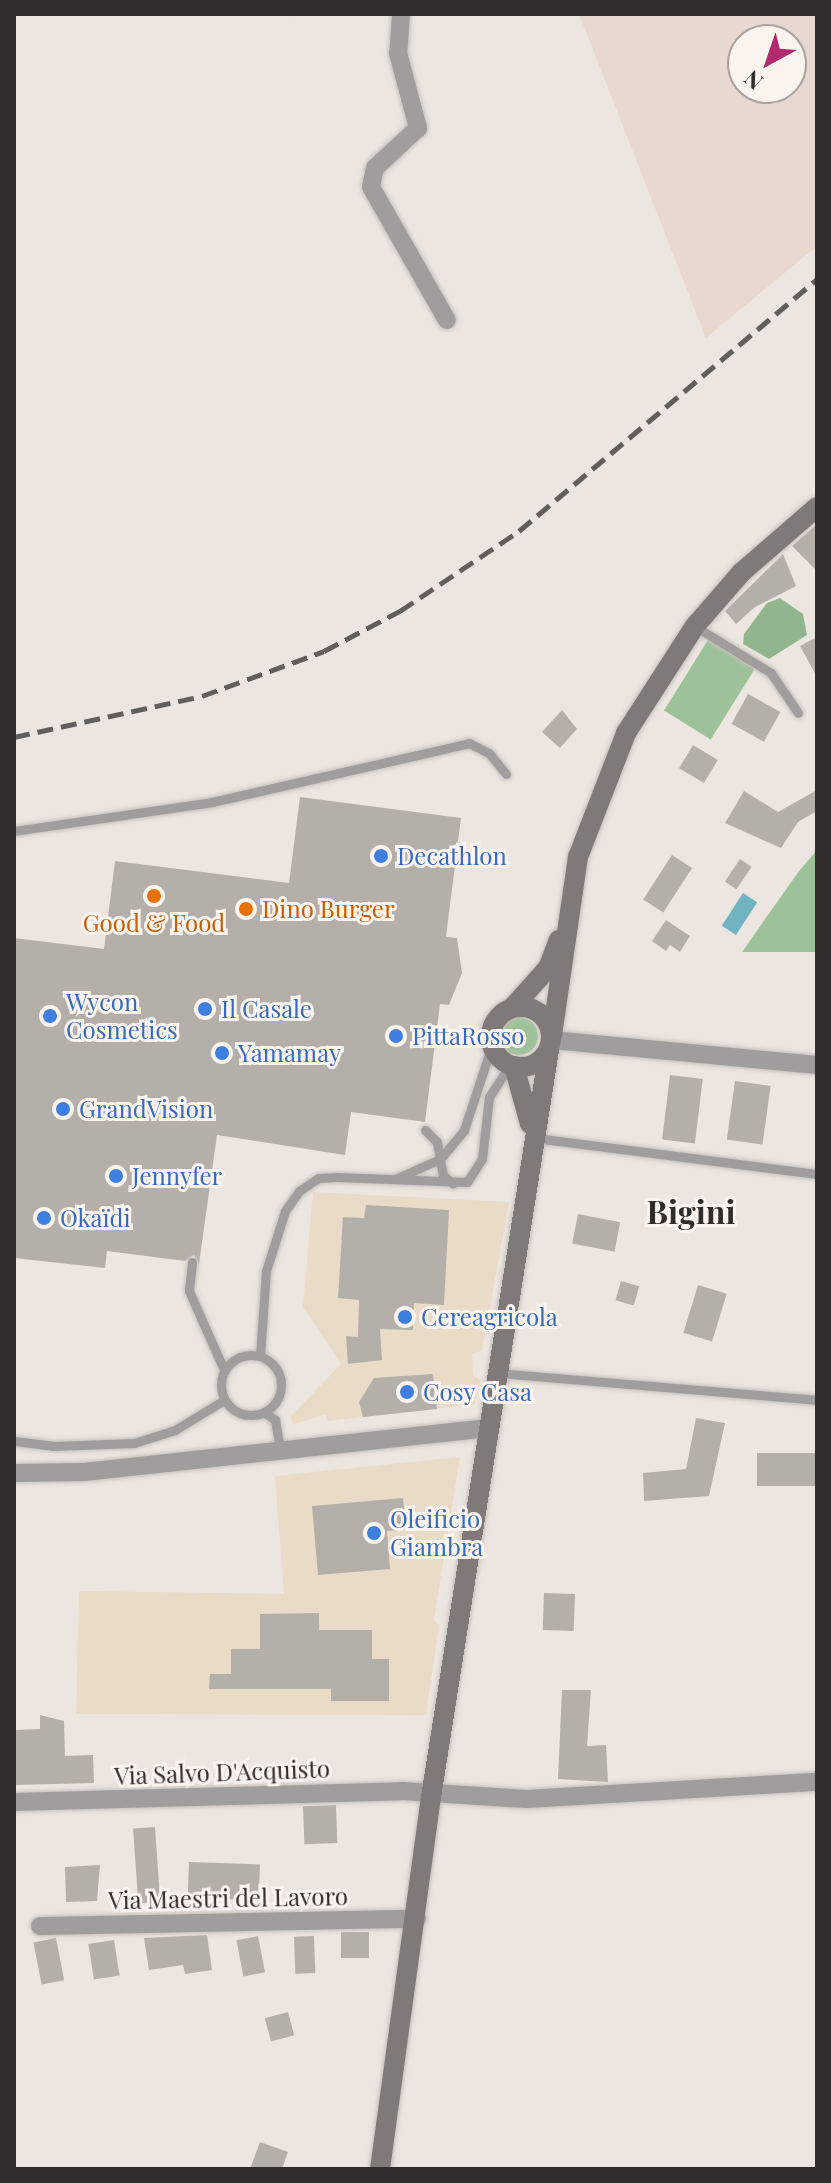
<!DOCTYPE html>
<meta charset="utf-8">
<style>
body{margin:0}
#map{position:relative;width:831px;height:2183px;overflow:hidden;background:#ede6e0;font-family:"Playfair Display",serif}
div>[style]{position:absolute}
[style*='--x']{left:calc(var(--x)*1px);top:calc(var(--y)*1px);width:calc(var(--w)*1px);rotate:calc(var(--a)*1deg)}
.commercial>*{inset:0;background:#e8dcc8}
.built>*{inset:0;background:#e7d8d0}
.green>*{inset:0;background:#9dc299;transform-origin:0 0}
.round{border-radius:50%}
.forest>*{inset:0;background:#91b68d}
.water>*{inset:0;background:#70b4c2;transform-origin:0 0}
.building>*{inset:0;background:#b5afa9;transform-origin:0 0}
.path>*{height:3px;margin-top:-1.5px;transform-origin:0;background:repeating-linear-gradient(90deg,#96908c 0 2px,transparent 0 8px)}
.roads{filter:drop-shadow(0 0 2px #c7c1bc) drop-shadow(0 0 2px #c7c1bc)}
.lane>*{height:9px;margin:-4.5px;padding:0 4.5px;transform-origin:4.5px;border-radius:4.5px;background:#a19d9c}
.lane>.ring{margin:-4.5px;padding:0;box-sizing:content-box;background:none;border:9px solid #a19d9c;border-radius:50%}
.street>*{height:18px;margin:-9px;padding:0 9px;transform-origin:9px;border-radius:9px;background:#a19d9c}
.secondary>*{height:20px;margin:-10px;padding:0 10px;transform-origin:10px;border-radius:10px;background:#7f7a78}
.secondary>.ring{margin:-10px;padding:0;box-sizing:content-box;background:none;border:20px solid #7f7a78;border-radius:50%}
.rail>*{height:5px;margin-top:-2.5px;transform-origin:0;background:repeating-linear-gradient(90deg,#625e5b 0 16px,transparent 0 24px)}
.dots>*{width:22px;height:22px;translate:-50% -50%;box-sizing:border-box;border:4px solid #fbf3ee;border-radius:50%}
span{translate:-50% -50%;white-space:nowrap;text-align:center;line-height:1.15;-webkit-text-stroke:6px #fbf3ee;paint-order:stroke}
.shop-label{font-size:24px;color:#366cbe}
.left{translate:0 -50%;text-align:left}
.food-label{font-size:24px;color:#c56008}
.street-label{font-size:24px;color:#2f2c2a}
.district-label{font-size:32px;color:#2f2c2a;font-weight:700}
.frame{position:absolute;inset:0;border:16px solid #2f2c2a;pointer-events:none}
.north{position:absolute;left:727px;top:24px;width:80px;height:80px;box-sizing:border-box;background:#fbf3ee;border:2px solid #a9a3a0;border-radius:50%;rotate:220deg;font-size:22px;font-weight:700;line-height:32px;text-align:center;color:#2f2c2a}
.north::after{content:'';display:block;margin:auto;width:28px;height:36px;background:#b12a6e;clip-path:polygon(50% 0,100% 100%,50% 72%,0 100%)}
</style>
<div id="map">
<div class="commercial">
<div style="clip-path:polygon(313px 1192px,509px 1202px,482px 1351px,472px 1353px,473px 1375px,481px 1381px,475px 1404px,328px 1421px,326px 1414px,292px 1425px,291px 1416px,341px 1364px,303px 1307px)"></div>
<div style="clip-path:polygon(460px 1457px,434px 1619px,439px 1626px,426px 1715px,76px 1714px,79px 1591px,284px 1594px,275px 1476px)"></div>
</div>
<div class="built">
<div style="clip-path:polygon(evenodd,579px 14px,817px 14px,817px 246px,706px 338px,579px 14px,743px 40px,791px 40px,791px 88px,743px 88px,743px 40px)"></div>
</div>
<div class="green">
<div style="left:708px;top:640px;width:55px;height:83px;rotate:32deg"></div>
<div style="clip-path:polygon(817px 850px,817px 952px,742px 952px,799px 871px)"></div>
<div class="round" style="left:500px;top:1017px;width:38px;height:38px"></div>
</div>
<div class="forest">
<div style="clip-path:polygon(780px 598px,803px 614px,807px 635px,769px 659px,743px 644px,744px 634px,767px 603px)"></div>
</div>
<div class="water">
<div style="left:743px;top:893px;width:17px;height:39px;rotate:33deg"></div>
</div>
<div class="building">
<div style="clip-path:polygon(817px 524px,817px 571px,792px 546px)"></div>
<div style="clip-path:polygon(783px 554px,796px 586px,755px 607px,736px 624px,725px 611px)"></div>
<div style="clip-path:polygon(817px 637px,817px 677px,800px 646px)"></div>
<div style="left:748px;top:694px;width:37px;height:34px;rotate:29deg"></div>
<div style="clip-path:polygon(562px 710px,577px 729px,560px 748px,542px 732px)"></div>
<div style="left:693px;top:745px;width:29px;height:27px;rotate:31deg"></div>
<div style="clip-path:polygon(817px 790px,817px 811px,798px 822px,781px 848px,725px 823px,744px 791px,778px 812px)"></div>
<div style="clip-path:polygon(300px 797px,461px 818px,446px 937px,457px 938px,462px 973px,449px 1005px,440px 1004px,425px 1122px,351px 1112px,345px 1155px,217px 1135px,199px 1264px,194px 1255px,185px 1261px,107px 1251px,105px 1268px,14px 1258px,14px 938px,104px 949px,115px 861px,289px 883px)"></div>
<div style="left:672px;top:855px;width:24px;height:53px;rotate:33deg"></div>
<div style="left:740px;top:859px;width:14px;height:27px;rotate:34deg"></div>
<div style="clip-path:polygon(666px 920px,690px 936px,680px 952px,670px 945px,666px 951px,652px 941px)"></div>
<div style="left:670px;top:1075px;width:33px;height:65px;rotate:7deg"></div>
<div style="left:735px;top:1081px;width:36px;height:59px;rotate:8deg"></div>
<div style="clip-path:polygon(366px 1205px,449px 1210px,444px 1305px,414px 1303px,413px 1330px,380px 1329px,382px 1360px,348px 1364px,346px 1336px,358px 1337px,359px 1300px,338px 1298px,343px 1217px,364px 1218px)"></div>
<div style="left:578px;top:1214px;width:43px;height:30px;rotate:11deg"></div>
<div style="left:621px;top:1281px;width:19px;height:20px;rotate:16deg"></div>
<div style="left:698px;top:1285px;width:30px;height:50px;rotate:17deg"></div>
<div style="clip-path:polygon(433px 1374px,437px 1409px,363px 1417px,359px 1402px,374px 1378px)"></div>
<div style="clip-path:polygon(696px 1418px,725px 1423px,709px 1496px,644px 1501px,643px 1473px,686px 1469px)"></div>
<div style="left:817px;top:1453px;width:33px;height:60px;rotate:90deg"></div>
<div style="clip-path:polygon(403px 1498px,406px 1530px,387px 1531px,390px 1569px,318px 1575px,312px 1506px)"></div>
<div style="left:544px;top:1593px;width:31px;height:37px;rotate:2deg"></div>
<div style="clip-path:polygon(319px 1613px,319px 1630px,372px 1630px,372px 1659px,389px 1659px,389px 1701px,331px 1701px,331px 1689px,209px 1689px,210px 1674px,231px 1674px,231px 1649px,260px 1649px,260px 1614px)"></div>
<div style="clip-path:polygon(562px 1690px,591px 1690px,587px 1746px,606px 1745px,608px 1782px,558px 1779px)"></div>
<div style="clip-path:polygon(40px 1715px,64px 1721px,65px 1756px,93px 1755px,94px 1783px,16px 1785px,15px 1730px,40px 1729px)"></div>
<div style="left:336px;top:1805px;width:38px;height:33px;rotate:88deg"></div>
<div style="left:155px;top:1827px;width:75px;height:22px;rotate:86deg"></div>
<div style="left:189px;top:1862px;width:71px;height:36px;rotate:2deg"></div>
<div style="clip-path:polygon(100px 1865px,97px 1901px,66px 1902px,65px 1867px)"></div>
<div style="left:341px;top:1932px;width:28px;height:26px"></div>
<div style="clip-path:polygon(207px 1935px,212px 1970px,185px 1974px,183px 1965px,149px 1970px,144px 1938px)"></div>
<div style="left:258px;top:1936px;width:37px;height:22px;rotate:79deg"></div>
<div style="left:314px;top:1936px;width:37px;height:20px;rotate:88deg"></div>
<div style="left:56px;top:1938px;width:43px;height:23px;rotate:79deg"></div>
<div style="left:114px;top:1940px;width:36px;height:26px;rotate:81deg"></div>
<div style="left:288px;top:2012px;width:24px;height:24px;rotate:75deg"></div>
<div style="clip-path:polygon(260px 2142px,288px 2152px,282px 2169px,250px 2169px)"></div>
</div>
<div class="path">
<div style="--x:288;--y:15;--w:1;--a:-45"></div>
</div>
<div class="roads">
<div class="lane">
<div style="--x:696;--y:627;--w:88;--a:31.5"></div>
<div style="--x:771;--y:673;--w:48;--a:56"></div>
<div style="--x:14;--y:831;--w:200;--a:-8.3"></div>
<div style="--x:212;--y:802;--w:264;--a:-12.9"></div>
<div style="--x:469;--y:743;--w:22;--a:27"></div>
<div style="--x:489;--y:753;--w:27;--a:51"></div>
<div style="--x:425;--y:1130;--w:17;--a:45"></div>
<div style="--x:437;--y:1142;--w:34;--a:80"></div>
<div style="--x:443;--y:1175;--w:13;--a:42"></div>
<div style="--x:535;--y:1138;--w:284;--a:7.3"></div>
<div style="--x:395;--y:1179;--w:49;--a:-24"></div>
<div style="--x:440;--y:1159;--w:38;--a:-50"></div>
<div style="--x:464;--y:1130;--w:89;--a:-71.8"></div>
<div style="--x:192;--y:1262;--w:29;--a:96"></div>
<div style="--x:189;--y:1291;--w:86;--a:66.1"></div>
<div class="ring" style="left:221px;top:1355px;width:51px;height:51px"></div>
<div style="--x:260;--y:1356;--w:85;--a:-86"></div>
<div style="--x:266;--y:1271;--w:63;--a:-72.4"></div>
<div style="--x:285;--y:1211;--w:24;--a:-55"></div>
<div style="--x:299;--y:1191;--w:23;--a:-34"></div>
<div style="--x:318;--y:1178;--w:19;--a:-3"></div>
<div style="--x:337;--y:1177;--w:130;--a:2.2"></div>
<div style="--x:467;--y:1182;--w:27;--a:-57"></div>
<div style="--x:482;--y:1159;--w:62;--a:-83.6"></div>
<div style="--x:489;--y:1097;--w:38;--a:-57"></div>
<div style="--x:498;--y:1373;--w:320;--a:4.8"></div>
<div style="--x:264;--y:1412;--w:14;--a:36"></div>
<div style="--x:275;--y:1420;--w:34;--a:80"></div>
<div style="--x:14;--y:1441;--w:39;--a:7"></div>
<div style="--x:53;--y:1446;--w:81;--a:-2.1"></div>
<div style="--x:134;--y:1443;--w:43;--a:-17.6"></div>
<div style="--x:175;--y:1430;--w:57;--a:-31.5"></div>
</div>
<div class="street">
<div style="--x:401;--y:14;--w:39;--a:94"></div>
<div style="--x:398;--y:53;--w:78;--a:75.1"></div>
<div style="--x:418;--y:128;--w:59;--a:137.1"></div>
<div style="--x:375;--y:168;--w:19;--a:102"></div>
<div style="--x:371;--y:187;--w:153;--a:60.3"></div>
<div style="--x:552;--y:1040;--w:266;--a:5.4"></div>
<div style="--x:14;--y:1473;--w:70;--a:-0.8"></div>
<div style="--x:84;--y:1472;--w:407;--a:-6.2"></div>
<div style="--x:14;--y:1802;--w:388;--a:-1.6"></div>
<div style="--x:402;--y:1791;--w:125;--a:3.7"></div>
<div style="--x:527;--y:1799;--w:290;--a:-3.4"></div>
<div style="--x:40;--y:1926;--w:377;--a:-1.1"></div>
</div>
<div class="secondary">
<div class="ring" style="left:491px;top:1007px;width:40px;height:40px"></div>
<div style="--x:513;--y:1007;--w:52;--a:-48.1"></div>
<div style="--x:548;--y:968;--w:30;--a:-69"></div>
<div style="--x:552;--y:1035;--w:180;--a:-81.7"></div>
<div style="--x:578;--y:857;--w:133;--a:-68.8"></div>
<div style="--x:626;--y:733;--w:127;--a:-57.2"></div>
<div style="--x:695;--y:626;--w:72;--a:-49"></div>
<div style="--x:742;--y:572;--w:99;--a:-40.9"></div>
<div style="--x:514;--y:1066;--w:60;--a:74.6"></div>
<div style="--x:380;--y:2169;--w:375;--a:-82.2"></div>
<div style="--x:431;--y:1797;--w:756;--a:-81.02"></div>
</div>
</div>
<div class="rail">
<div style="--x:14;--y:737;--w:192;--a:-12.3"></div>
<div style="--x:202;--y:696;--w:130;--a:-20.2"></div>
<div style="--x:324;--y:651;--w:86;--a:-27.8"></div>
<div style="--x:400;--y:611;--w:143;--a:-33.9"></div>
<div style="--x:519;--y:531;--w:390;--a:-40.2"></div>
</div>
<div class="dots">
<div style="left:381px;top:856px;background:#3f7fe0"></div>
<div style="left:154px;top:896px;background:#e8710a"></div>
<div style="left:246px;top:909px;background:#e8710a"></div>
<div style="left:205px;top:1009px;background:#3f7fe0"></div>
<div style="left:50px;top:1016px;background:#3f7fe0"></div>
<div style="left:396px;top:1036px;background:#3f7fe0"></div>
<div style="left:222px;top:1053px;background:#3f7fe0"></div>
<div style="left:63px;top:1109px;background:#3f7fe0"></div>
<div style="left:116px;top:1176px;background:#3f7fe0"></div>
<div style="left:44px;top:1218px;background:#3f7fe0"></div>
<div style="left:405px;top:1317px;background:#3f7fe0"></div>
<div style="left:407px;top:1392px;background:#3f7fe0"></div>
<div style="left:374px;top:1533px;background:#3f7fe0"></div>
</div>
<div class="shop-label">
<span class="left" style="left:397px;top:856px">Decathlon</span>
<span class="left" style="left:66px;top:1016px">Wycon<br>Cosmetics</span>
<span class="left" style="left:221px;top:1009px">Il Casale</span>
<span class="left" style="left:412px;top:1036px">PittaRosso</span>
<span class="left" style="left:238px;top:1053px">Yamamay</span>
<span class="left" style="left:79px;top:1109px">GrandVision</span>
<span class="left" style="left:132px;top:1176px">Jennyfer</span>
<span class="left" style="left:60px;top:1218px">Okaïdi</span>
<span class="left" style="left:421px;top:1317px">Cereagricola</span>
<span class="left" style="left:423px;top:1392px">Cosy Casa</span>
<span class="left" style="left:390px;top:1533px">Oleificio<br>Giambra</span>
</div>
<div class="food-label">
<span class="left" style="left:262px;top:909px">Dino Burger</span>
<span style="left:154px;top:923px">Good &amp; Food</span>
</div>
<div class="street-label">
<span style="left:222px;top:1772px;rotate:-2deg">Via Salvo D'Acquisto</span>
<span style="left:228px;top:1898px;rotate:-1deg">Via Maestri del Lavoro</span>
</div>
<div class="district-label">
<span style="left:691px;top:1211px">Bigini</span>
</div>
<div class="frame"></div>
<div class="north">N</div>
</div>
